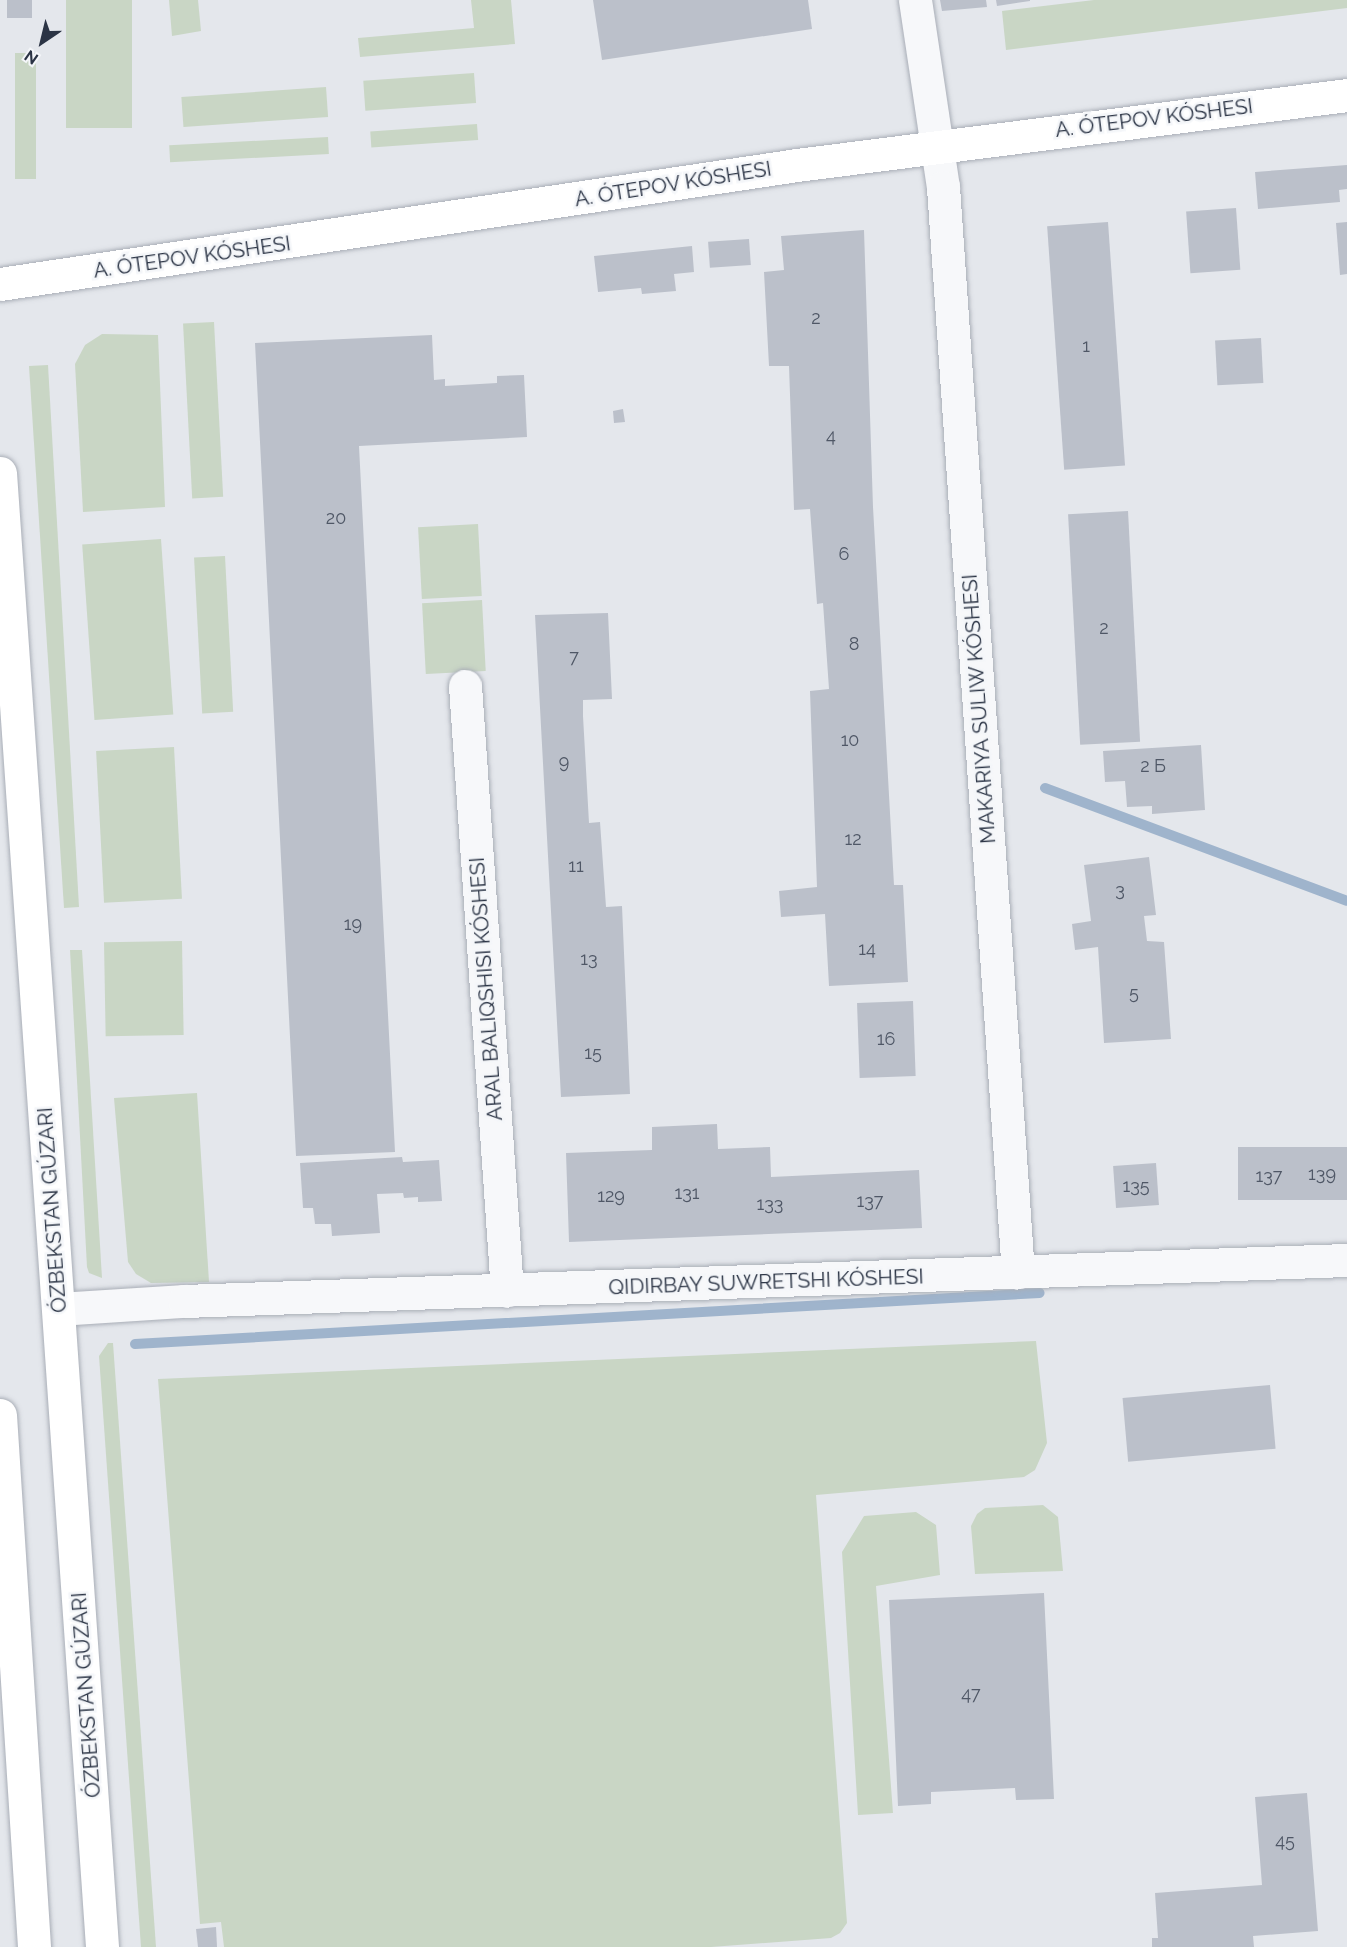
<!DOCTYPE html>
<meta charset="utf-8">
<style>
body{margin:0}
#map{position:relative;width:1347px;height:1947px;overflow:hidden;background:#e4e7ec;font-family:Raleway,sans-serif}
div>[style]{position:absolute}
[style*='--x']{left:calc(var(--x)*1px);top:calc(var(--y)*1px);width:calc(var(--w)*1px);rotate:calc(var(--a)*1deg)}
.green>*{inset:0;background:#c9d6c5;transform-origin:0 0}
.stream>*{height:10px;margin:-5px;padding:0 5px;transform-origin:5px;border-radius:5px;background:#9fb4cc}
.building>*{inset:0;background:#bbc0ca;transform-origin:0 0}
.roads{filter:drop-shadow(0 0 2px #a9aeb7) drop-shadow(0 0 2px #a9aeb7)}
.minor>*{height:33px;margin:-16.5px;padding:0 16.5px;transform-origin:16.5px;border-radius:16.5px;background:#f7f8fa}
.secondary>*{height:33px;margin:-16.5px;padding:0 16.5px;transform-origin:16.5px;border-radius:16.5px;background:#fff}
.primary>*{height:33px;margin:-16.5px;padding:0 16.5px;transform-origin:16.5px;border-radius:16.5px;background:#fff}
span{translate:-50% -50%;white-space:nowrap;text-align:center;line-height:1.15;-webkit-text-stroke:5px #f4f6f9;paint-order:stroke}
.number-label{font-size:18px;color:#4f5766}
.number-label span{-webkit-text-stroke-width:0}
.street-label{font-size:21px;color:#2b3445}
.north{position:absolute;left:12px;top:12px;width:60px;height:60px;-webkit-text-stroke:4px #f4f6f9;paint-order:stroke;rotate:215deg;font-size:16px;font-weight:700;line-height:24px;text-align:center;color:#2b3445}
.north::after{content:'';display:block;margin:auto;width:21px;height:27px;background:#2b3445;clip-path:polygon(50% 0,100% 100%,50% 72%,0 100%)}
</style>
<div id="map">
<div class="green">
<div style="left:66px;top:0;width:66px;height:128px"></div>
<div style="clip-path:polygon(169px 0,198px 0,201px 31px,172px 36px)"></div>
<div style="clip-path:polygon(471px 0,511px 0,515px 44px,360px 57px,358px 38px,474px 28px)"></div>
<div style="clip-path:polygon(1094px 0,1347px 0,1347px 8px,1006px 50px,1002px 11px)"></div>
<div style="left:15px;top:53px;width:21px;height:126px"></div>
<div style="left:474px;top:73px;width:30px;height:111px;rotate:86deg"></div>
<div style="left:326px;top:87px;width:30px;height:145px;rotate:86deg"></div>
<div style="left:477px;top:124px;width:16px;height:107px;rotate:86deg"></div>
<div style="left:328px;top:137px;width:17px;height:159px;rotate:87deg"></div>
<div style="left:214px;top:322px;width:175px;height:31px;rotate:87deg"></div>
<div style="clip-path:polygon(102px 334px,158px 335px,165px 507px,83px 512px,75px 364px,85px 345px)"></div>
<div style="clip-path:polygon(48px 365px,79px 907px,64px 908px,29px 366px)"></div>
<div style="left:478px;top:524px;width:72px;height:60px;rotate:87deg"></div>
<div style="left:161px;top:539px;width:176px;height:79px;rotate:86deg"></div>
<div style="left:225px;top:556px;width:156px;height:31px;rotate:87deg"></div>
<div style="left:482px;top:600px;width:71px;height:60px;rotate:87deg"></div>
<div style="left:174px;top:747px;width:152px;height:78px;rotate:87deg"></div>
<div style="left:182px;top:941px;width:94px;height:78px;rotate:89deg"></div>
<div style="clip-path:polygon(70px 950px,82px 950px,102px 1278px,89px 1273px,87px 1267px)"></div>
<div style="clip-path:polygon(197px 1093px,209px 1282px,151px 1283px,136px 1274px,128px 1262px,114px 1098px)"></div>
<div style="clip-path:polygon(1036px 1341px,1047px 1443px,1035px 1470px,1024px 1477px,816px 1495px,847px 1923px,840px 1933px,831px 1938px,711px 1947px,224px 1947px,221px 1922px,200px 1924px,158px 1379px)"></div>
<div style="clip-path:polygon(108px 1343px,113px 1343px,156px 1947px,141px 1947px,99px 1356px)"></div>
<div style="clip-path:polygon(1043px 1505px,1058px 1517px,1063px 1571px,975px 1574px,971px 1526px,977px 1514px,985px 1508px)"></div>
<div style="clip-path:polygon(916px 1512px,936px 1525px,940px 1575px,876px 1586px,893px 1813px,858px 1815px,842px 1552px,864px 1516px)"></div>
</div>
<div class="stream">
<div style="--x:1045;--y:788;--w:322;--a:20.5"></div>
<div style="--x:135;--y:1344;--w:906;--a:-3.23"></div>
</div>
<div class="building">
<div style="left:7px;top:0;width:25px;height:18px"></div>
<div style="clip-path:polygon(593px 0,808px 0,812px 29px,602px 60px)"></div>
<div style="clip-path:polygon(940px 0,986px 0,987px 7px,942px 11px)"></div>
<div style="clip-path:polygon(996px 0,1030px 0,1030px 1px,997px 6px)"></div>
<div style="clip-path:polygon(1347px 165px,1347px 189px,1339px 190px,1340px 202px,1258px 209px,1255px 172px)"></div>
<div style="left:1236px;top:208px;width:62px;height:50px;rotate:86deg"></div>
<div style="left:1108px;top:222px;width:244px;height:61px;rotate:86deg"></div>
<div style="clip-path:polygon(1347px 222px,1347px 274px,1340px 275px,1336px 223px)"></div>
<div style="clip-path:polygon(864px 230px,873px 507px,894px 885px,903px 885px,908px 982px,829px 986px,825px 914px,781px 917px,779px 891px,817px 887px,810px 691px,829px 689px,823px 603px,817px 604px,810px 509px,794px 510px,789px 366px,769px 366px,764px 272px,784px 270px,781px 236px)"></div>
<div style="left:749px;top:239px;width:26px;height:41px;rotate:86deg"></div>
<div style="clip-path:polygon(692px 246px,694px 272px,674px 274px,676px 291px,642px 294px,641px 288px,598px 292px,594px 256px)"></div>
<div style="clip-path:polygon(432px 335px,434px 380px,445px 379px,445px 386px,497px 383px,497px 376px,524px 375px,527px 437px,359px 446px,395px 1152px,296px 1156px,255px 343px)"></div>
<div style="left:1261px;top:338px;width:45px;height:46px;rotate:87deg"></div>
<div style="clip-path:polygon(623px 409px,625px 422px,614px 423px,613px 411px)"></div>
<div style="left:1128px;top:511px;width:231px;height:60px;rotate:87deg"></div>
<div style="clip-path:polygon(608px 613px,612px 699px,583px 700px,583px 716px,589px 823px,600px 822px,606px 907px,622px 906px,630px 1094px,561px 1097px,535px 615px)"></div>
<div style="clip-path:polygon(1201px 745px,1205px 810px,1152px 814px,1152px 806px,1127px 807px,1125px 781px,1105px 782px,1103px 751px)"></div>
<div style="clip-path:polygon(1149px 857px,1156px 915px,1144px 916px,1147px 941px,1164px 942px,1171px 1039px,1104px 1043px,1098px 947px,1075px 950px,1072px 924px,1091px 921px,1084px 865px)"></div>
<div style="left:913px;top:1001px;width:75px;height:56px;rotate:88deg"></div>
<div style="clip-path:polygon(717px 1124px,718px 1149px,770px 1147px,771px 1177px,919px 1170px,922px 1228px,569px 1242px,566px 1153px,652px 1150px,652px 1127px)"></div>
<div style="left:1347px;top:1147px;width:53px;height:109px;rotate:90deg"></div>
<div style="clip-path:polygon(402px 1157px,403px 1162px,439px 1160px,442px 1201px,418px 1202px,418px 1197px,404px 1198px,403px 1193px,377px 1194px,380px 1233px,332px 1236px,331px 1224px,315px 1224px,313px 1208px,303px 1208px,300px 1163px)"></div>
<div style="left:1156px;top:1163px;width:42px;height:43px;rotate:86deg"></div>
<div style="left:1270px;top:1385px;width:64px;height:148px;rotate:85deg"></div>
<div style="clip-path:polygon(1044px 1593px,1054px 1799px,1016px 1800px,1015px 1788px,931px 1792px,931px 1804px,898px 1806px,889px 1600px)"></div>
<div style="clip-path:polygon(1307px 1793px,1318px 1931px,1253px 1936px,1254px 1947px,1152px 1947px,1152px 1938px,1158px 1938px,1155px 1893px,1262px 1885px,1255px 1797px)"></div>
<div style="clip-path:polygon(216px 1927px,217px 1947px,198px 1947px,196px 1929px)"></div>
</div>
<div class="roads">
<div class="minor">
<div style="--x:915;--y:0;--w:189;--a:81.5"></div>
<div style="--x:943;--y:187;--w:1088;--a:86.05"></div>
<div style="--x:465;--y:686;--w:606;--a:86.03"></div>
<div style="--x:59;--y:1309;--w:125;--a:-3.7"></div>
<div style="--x:184;--y:1301;--w:1164;--a:-2.02"></div>
</div>
<div class="secondary">
<div style="--x:0;--y:284;--w:806;--a:-8.49"></div>
<div style="--x:797;--y:165;--w:554;--a:-7.25"></div>
</div>
<div class="primary">
<div style="--x:0;--y:473;--w:1478;--a:86.04"></div>
<div style="--x:0;--y:1415;--w:533;--a:86.34"></div>
</div>
</div>
<div class="number-label">
<span style="left:816px;top:318px">2</span>
<span style="left:1086px;top:346px">1</span>
<span style="left:831px;top:436px">4</span>
<span style="left:336px;top:518px">20</span>
<span style="left:844px;top:554px">6</span>
<span style="left:1104px;top:628px">2</span>
<span style="left:854px;top:644px">8</span>
<span style="left:574px;top:657px">7</span>
<span style="left:850px;top:740px">10</span>
<span style="left:564px;top:762px">9</span>
<span style="left:1153px;top:766px">2 Б</span>
<span style="left:853px;top:839px">12</span>
<span style="left:576px;top:866px">11</span>
<span style="left:1120px;top:890px">3</span>
<span style="left:353px;top:924px">19</span>
<span style="left:867px;top:949px">14</span>
<span style="left:589px;top:959px">13</span>
<span style="left:1134px;top:993px">5</span>
<span style="left:886px;top:1039px">16</span>
<span style="left:593px;top:1053px">15</span>
<span style="left:1322px;top:1174px">139</span>
<span style="left:1269px;top:1176px">137</span>
<span style="left:1136px;top:1186px">135</span>
<span style="left:687px;top:1193px">131</span>
<span style="left:611px;top:1196px">129</span>
<span style="left:870px;top:1201px">137</span>
<span style="left:770px;top:1204px">133</span>
<span style="left:971px;top:1694px">47</span>
<span style="left:1285px;top:1841px">45</span>
</div>
<div class="street-label">
<span style="left:1154px;top:118px;rotate:-7deg">A. ÓTEPOV KÓSHESI</span>
<span style="left:673px;top:184px;rotate:-9deg">A. ÓTEPOV KÓSHESI</span>
<span style="left:192px;top:257px;rotate:-8deg">A. ÓTEPOV KÓSHESI</span>
<span style="left:979px;top:709px;rotate:-94deg">MAKARIYA SULIW KÓSHESI</span>
<span style="left:486px;top:989px;rotate:-94deg">ARAL BALIQSHISI KÓSHESI</span>
<span style="left:52px;top:1210px;rotate:-94deg">ÓZBEKSTAN GÚZARI</span>
<span style="left:766px;top:1282px;rotate:-2deg">QIDIRBAY SUWRETSHI KÓSHESI</span>
<span style="left:86px;top:1695px;rotate:-94deg">ÓZBEKSTAN GÚZARI</span>
</div>
<div class="north">N</div>
</div>
